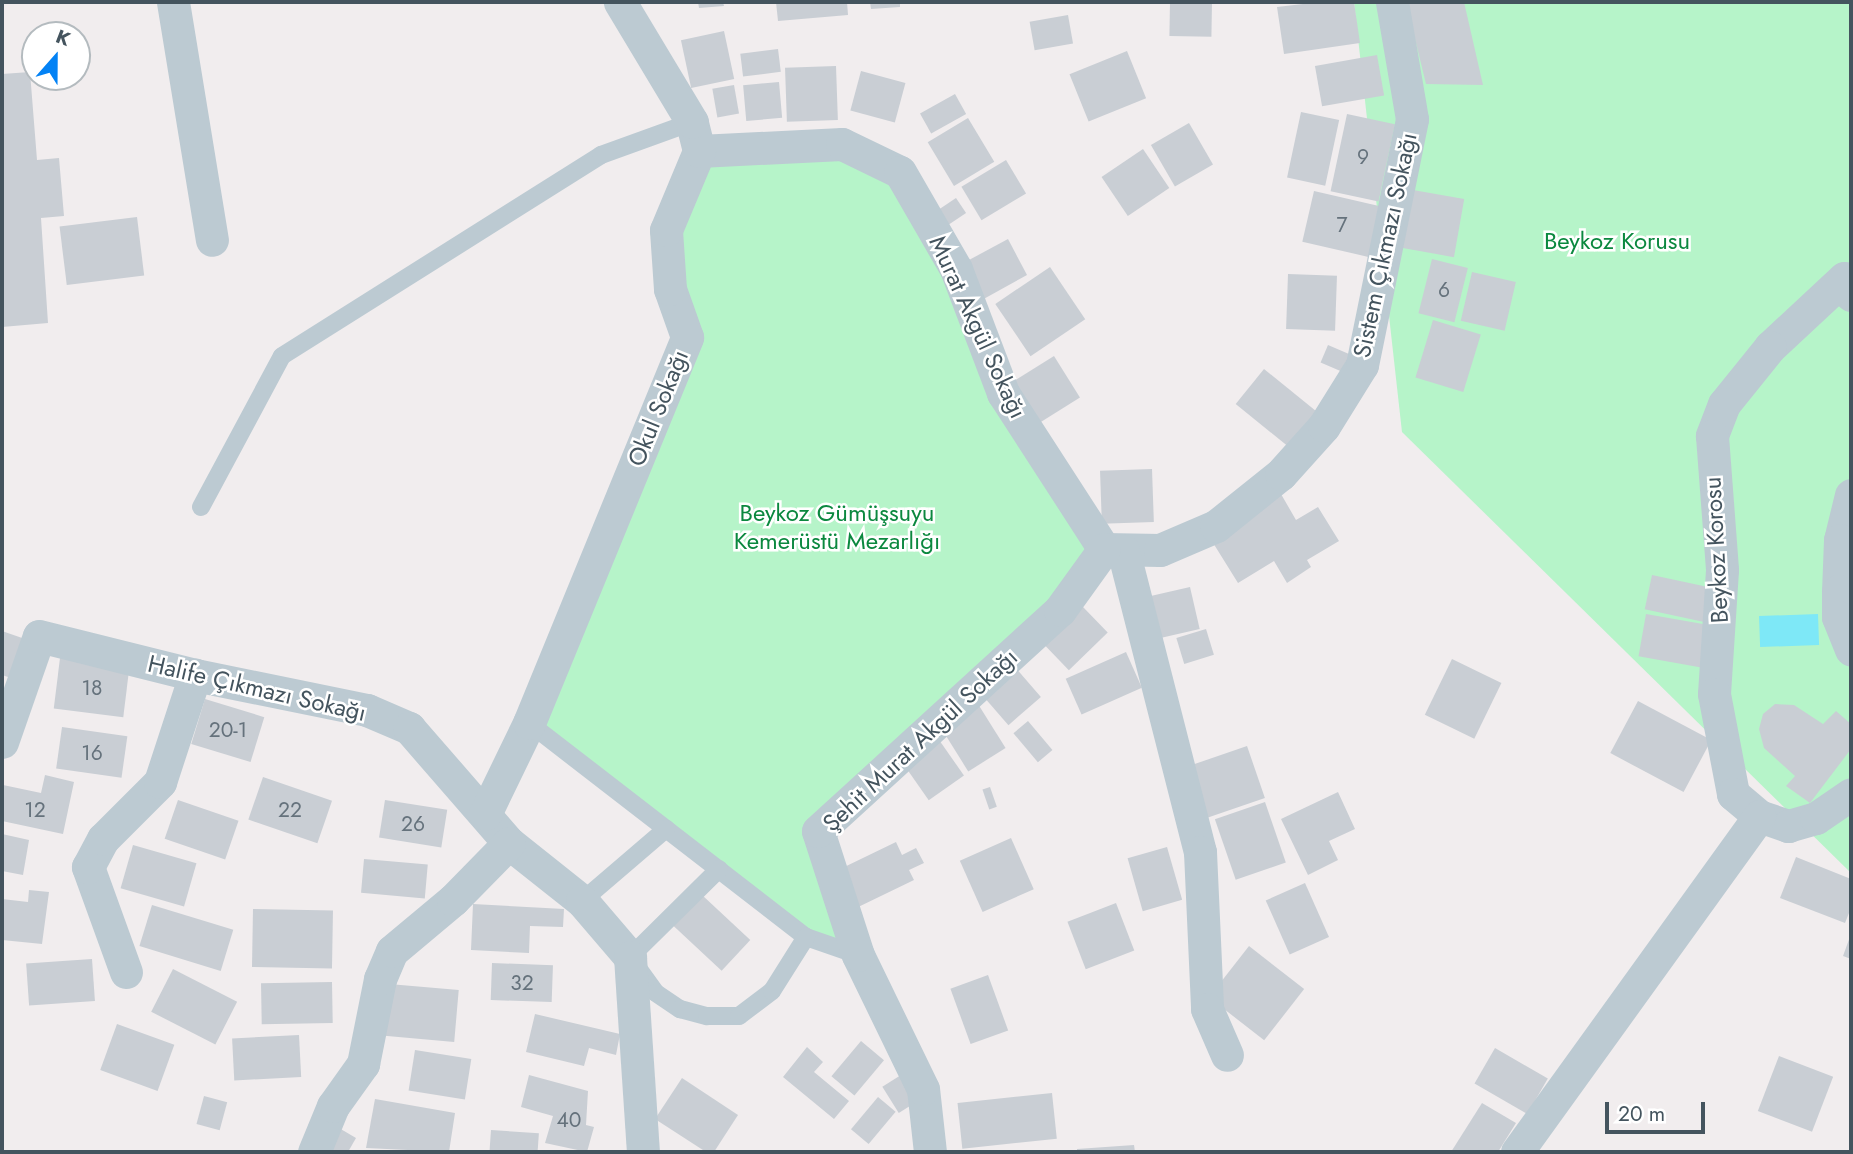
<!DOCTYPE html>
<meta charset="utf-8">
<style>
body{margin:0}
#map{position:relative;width:1853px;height:1154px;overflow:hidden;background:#f1edee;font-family:Jost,sans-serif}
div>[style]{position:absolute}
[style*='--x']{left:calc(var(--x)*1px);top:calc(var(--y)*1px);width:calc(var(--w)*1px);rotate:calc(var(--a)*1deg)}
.green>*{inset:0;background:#b6f4c9}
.water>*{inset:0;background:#7ee8f7;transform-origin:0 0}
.building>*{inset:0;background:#c9ced4;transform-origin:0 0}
.lane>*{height:18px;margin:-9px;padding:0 9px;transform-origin:9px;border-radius:9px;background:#bccad2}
.street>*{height:33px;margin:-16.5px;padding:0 16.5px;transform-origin:16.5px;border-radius:16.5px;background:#bccad2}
span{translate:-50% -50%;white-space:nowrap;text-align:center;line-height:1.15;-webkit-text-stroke:5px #fff;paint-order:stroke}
.number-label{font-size:21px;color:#65727c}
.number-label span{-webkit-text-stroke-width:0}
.park-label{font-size:24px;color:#0b883f}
.street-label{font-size:24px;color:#44545e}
.frame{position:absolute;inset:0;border:4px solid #44545e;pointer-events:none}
.north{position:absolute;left:21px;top:21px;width:70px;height:70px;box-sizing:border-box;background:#fff;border:2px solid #b4bbbf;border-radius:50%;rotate:21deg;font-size:19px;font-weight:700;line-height:28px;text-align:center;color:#44545e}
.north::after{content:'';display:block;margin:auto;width:24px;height:32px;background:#0382f5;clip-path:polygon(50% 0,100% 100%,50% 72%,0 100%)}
.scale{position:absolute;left:1605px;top:1102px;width:100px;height:32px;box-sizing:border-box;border:4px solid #44545e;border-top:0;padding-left:9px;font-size:21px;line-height:24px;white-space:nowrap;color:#44545e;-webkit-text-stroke:5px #fff;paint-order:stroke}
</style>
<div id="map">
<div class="green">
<div style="clip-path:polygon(1354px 2px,1851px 2px,1851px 873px,1402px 432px)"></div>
<div style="clip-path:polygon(841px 148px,898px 176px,1095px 548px,1055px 605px,814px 830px,842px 942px,809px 930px,537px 720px,694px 334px,672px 233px,705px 157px)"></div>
</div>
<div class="water">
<div style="left:1818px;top:614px;width:31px;height:59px;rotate:88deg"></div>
</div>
<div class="building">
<div style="clip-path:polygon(698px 2px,723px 2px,724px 6px,699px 8px)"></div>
<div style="clip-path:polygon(776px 2px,847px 2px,848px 15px,778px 21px)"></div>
<div style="clip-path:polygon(870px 2px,900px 2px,900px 7px,871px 9px)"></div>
<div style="left:1170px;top:2px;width:42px;height:34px;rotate:1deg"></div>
<div style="clip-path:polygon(1320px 2px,1354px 2px,1360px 43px,1284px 54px,1277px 7px)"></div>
<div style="clip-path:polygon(1406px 2px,1464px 2px,1483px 85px,1426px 84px)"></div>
<div style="left:1068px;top:15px;width:29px;height:39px;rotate:80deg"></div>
<div style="left:724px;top:31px;width:49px;height:44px;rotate:78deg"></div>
<div style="left:778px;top:49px;width:23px;height:38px;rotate:83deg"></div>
<div style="left:1127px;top:51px;width:51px;height:62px;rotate:68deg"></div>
<div style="left:1377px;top:55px;width:41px;height:63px;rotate:80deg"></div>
<div style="left:836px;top:66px;width:54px;height:51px;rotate:88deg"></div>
<div style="left:861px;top:71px;width:46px;height:41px;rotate:15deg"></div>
<div style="clip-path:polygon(30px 72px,37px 160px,59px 158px,64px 216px,41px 218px,48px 323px,2px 327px,2px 74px)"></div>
<div style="left:779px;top:82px;width:36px;height:36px;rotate:85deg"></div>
<div style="left:734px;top:85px;width:29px;height:22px;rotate:80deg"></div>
<div style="left:955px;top:94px;width:23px;height:40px;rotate:61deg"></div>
<div style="left:1301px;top:112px;width:39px;height:67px;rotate:12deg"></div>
<div style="left:1347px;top:114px;width:49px;height:79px;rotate:12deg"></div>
<div style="left:968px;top:118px;width:51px;height:47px;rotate:59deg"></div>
<div style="left:1189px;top:123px;width:48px;height:44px;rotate:60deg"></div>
<div style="left:1143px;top:149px;width:47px;height:50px;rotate:56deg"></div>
<div style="left:1006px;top:160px;width:39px;height:52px;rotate:59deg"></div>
<div style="left:1413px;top:190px;width:52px;height:59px;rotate:10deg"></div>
<div style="left:1314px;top:191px;width:70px;height:52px;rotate:13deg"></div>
<div style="left:956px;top:198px;width:18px;height:27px;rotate:56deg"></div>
<div style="left:137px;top:217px;width:59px;height:78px;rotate:83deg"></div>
<div style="clip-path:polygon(1008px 239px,1027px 275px,980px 301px,969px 260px)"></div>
<div style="left:1432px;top:259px;width:37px;height:56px;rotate:14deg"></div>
<div style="left:1050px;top:267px;width:63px;height:66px;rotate:56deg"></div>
<div style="left:1472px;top:272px;width:45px;height:50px;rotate:13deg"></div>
<div style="left:1288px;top:274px;width:49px;height:55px;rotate:2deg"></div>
<div style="left:1433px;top:320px;width:50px;height:60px;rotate:17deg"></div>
<div style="left:1328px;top:345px;width:26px;height:19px;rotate:23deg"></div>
<div style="left:1054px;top:356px;width:49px;height:48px;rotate:58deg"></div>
<div style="left:1264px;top:369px;width:68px;height:45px;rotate:39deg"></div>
<div style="left:1152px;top:469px;width:53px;height:52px;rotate:88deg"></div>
<div style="clip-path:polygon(1281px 494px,1296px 520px,1318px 507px,1339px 541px,1307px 560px,1311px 567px,1287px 583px,1274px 561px,1238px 583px,1210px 538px)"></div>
<div style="left:1652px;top:575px;width:62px;height:35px;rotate:12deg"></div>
<div style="left:1190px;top:587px;width:43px;height:47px;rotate:77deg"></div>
<div style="left:1082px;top:606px;width:37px;height:54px;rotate:46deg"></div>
<div style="left:1646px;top:614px;width:65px;height:43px;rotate:10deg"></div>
<div style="left:1206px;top:629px;width:27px;height:31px;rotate:73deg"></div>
<div style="clip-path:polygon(2px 631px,25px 639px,11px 678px,2px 675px)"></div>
<div style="left:1126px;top:652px;width:39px;height:66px;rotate:66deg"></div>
<div style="left:60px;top:658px;width:70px;height:51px;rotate:7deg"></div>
<div style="left:1452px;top:659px;width:55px;height:62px;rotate:26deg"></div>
<div style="left:1014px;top:666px;width:41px;height:43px;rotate:49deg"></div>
<div style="left:205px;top:699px;width:62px;height:47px;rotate:17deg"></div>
<div style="left:1638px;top:701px;width:83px;height:59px;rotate:28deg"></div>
<div style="left:978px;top:704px;width:52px;height:44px;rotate:58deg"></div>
<div style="clip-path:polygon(1775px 704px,1794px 705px,1823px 724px,1836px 711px,1851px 724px,1851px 749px,1810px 803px,1786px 786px,1795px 776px,1764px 748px,1759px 729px,1763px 714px)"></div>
<div style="left:1028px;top:721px;width:38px;height:19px;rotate:50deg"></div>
<div style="left:62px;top:727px;width:66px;height:42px;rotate:8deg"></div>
<div style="left:937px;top:737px;width:47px;height:43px;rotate:55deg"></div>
<div style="left:1247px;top:746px;width:55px;height:64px;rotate:71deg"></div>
<div style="clip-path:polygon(45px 775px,74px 782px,63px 834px,2px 821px,3px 785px,41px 793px)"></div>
<div style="left:263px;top:777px;width:73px;height:45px;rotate:19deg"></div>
<div style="left:990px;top:787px;width:21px;height:8px;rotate:71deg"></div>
<div style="clip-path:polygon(1338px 792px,1355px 829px,1329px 841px,1338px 860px,1308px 875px,1281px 819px)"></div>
<div style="left:178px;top:800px;width:64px;height:41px;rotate:19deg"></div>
<div style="left:385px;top:800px;width:63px;height:38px;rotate:9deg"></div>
<div style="left:1265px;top:802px;width:64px;height:53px;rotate:71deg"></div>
<div style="clip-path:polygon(2px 834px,29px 840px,23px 875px,2px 871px)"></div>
<div style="left:1011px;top:838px;width:56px;height:56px;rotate:66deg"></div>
<div style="clip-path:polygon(896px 842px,902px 855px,916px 848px,924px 863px,909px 870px,914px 880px,852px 910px,834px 872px)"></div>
<div style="left:133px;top:845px;width:66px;height:45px;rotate:16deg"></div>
<div style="left:1167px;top:847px;width:55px;height:41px;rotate:74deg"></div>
<div style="clip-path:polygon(1796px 857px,1851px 879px,1851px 908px,1845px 923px,1780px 898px)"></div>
<div style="left:364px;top:859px;width:64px;height:34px;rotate:5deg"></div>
<div style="left:1305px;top:883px;width:59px;height:43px;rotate:66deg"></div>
<div style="clip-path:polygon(29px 890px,49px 892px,42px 944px,2px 940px,2px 899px,28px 902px)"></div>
<div style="left:702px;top:895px;width:66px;height:42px;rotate:43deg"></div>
<div style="left:1116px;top:903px;width:51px;height:52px;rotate:69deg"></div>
<div style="clip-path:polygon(473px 904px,564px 909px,563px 927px,530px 926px,529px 953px,471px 950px)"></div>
<div style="left:152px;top:905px;width:85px;height:43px;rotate:17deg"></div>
<div style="left:253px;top:909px;width:80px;height:58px;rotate:1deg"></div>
<div style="clip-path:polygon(1851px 934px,1851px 959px,1843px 956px)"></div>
<div style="left:1249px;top:946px;width:70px;height:65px;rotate:38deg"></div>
<div style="left:92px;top:959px;width:42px;height:66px;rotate:86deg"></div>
<div style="left:492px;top:963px;width:61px;height:37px;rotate:2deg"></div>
<div style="left:173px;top:969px;width:72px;height:48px;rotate:27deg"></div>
<div style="left:988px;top:975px;width:59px;height:40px;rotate:70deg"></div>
<div style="left:332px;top:982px;width:41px;height:71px;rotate:89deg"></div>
<div style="left:389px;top:984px;width:70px;height:52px;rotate:5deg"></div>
<div style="clip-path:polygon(535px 1014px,620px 1034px,616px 1055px,589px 1048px,584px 1066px,526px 1052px)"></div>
<div style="left:117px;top:1024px;width:61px;height:49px;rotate:20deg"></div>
<div style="left:299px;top:1035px;width:42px;height:67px;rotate:87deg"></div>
<div style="left:861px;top:1041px;width:30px;height:46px;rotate:40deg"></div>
<div style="clip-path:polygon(807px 1047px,823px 1062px,814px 1072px,849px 1101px,834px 1119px,783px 1077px)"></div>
<div style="left:1495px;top:1048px;width:61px;height:41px;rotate:30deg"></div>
<div style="left:415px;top:1050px;width:57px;height:41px;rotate:9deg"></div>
<div style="left:1779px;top:1056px;width:58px;height:59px;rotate:21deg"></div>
<div style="clip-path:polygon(529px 1075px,588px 1091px,586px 1125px,594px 1127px,587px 1152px,545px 1143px,553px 1116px,521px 1107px)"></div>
<div style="left:901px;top:1075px;width:31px;height:22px;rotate:58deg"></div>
<div style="clip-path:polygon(682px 1078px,738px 1115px,714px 1152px,706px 1152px,655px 1119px)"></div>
<div style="left:1052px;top:1093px;width:46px;height:95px;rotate:84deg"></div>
<div style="left:204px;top:1096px;width:24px;height:29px;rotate:15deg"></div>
<div style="left:878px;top:1097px;width:23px;height:42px;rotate:40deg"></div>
<div style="clip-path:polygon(375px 1099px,455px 1113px,449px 1152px,366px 1148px)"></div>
<div style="clip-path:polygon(1482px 1103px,1516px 1123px,1498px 1152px,1451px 1152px)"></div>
<div style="clip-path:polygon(339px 1128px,356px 1138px,348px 1152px,325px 1152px)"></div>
<div style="left:491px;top:1130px;width:48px;height:22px;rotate:4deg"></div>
<div style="clip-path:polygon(1134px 1145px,1135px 1152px,1077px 1152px,1077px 1149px)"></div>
</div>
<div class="lane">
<div style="--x:201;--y:507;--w:171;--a:-61.8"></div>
<div style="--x:282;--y:356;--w:377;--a:-32.2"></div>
<div style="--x:601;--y:155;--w:97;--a:-19.9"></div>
<div style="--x:529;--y:723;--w:350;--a:37.7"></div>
<div style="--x:806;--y:937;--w:55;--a:19.1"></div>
<div style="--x:719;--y:869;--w:125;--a:135.3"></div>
<div style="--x:630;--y:957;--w:44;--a:54.2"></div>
<div style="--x:656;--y:993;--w:29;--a:34"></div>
<div style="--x:680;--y:1009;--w:28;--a:15"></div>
<div style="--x:707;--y:1016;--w:32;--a:0"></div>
<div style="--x:739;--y:1016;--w:41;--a:-37.1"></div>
<div style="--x:772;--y:991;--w:64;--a:-57.8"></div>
<div style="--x:582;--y:901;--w:111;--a:-40.6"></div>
</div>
<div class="street">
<div style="--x:173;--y:2;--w:241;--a:80.7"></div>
<div style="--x:699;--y:151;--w:143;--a:-2.8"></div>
<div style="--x:842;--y:144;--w:64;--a:25.8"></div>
<div style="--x:900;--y:172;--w:112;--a:60"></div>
<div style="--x:956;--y:269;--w:133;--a:69.2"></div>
<div style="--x:1003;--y:393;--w:186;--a:57.1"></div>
<div style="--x:1851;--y:295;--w:18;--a:-112"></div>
<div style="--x:1844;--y:278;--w:101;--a:137"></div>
<div style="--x:1770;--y:347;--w:73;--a:128.9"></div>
<div style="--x:1724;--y:404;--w:34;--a:111"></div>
<div style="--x:1712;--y:436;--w:134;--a:85.7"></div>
<div style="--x:1722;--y:570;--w:124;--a:93.7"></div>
<div style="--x:1714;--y:694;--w:102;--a:79.2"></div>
<div style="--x:1733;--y:794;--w:34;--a:40"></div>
<div style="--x:1759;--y:816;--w:31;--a:19"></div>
<div style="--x:1788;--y:826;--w:29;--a:-16"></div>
<div style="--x:1816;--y:818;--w:42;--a:-34.4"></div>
<div style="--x:1851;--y:495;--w:46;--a:103.7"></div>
<div style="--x:1840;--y:540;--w:51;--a:92.2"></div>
<div style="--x:1838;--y:591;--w:26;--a:90"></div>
<div style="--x:1838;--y:617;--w:35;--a:68"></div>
<div style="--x:1104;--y:549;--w:56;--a:1"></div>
<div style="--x:1160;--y:550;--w:61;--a:-23.2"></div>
<div style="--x:1216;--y:526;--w:83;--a:-38.7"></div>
<div style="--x:1281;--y:474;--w:64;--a:-48.1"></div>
<div style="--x:1324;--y:426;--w:72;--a:-58.1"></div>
<div style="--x:1362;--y:365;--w:251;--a:-78.5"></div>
<div style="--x:1412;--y:119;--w:119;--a:-99.7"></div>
<div style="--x:1123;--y:550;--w:312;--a:75.7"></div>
<div style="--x:1200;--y:852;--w:157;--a:87.4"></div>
<div style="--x:1207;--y:1009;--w:50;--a:66.5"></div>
<div style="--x:2;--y:742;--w:112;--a:-70.8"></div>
<div style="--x:39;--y:636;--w:161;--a:14"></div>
<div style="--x:195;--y:675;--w:176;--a:11.5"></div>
<div style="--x:367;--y:710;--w:46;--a:23.2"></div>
<div style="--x:409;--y:728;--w:152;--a:49"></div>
<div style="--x:509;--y:843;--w:93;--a:38.5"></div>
<div style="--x:582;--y:901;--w:74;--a:49.4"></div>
<div style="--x:630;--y:957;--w:195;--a:86.2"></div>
<div style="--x:485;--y:814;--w:101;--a:-64.2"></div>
<div style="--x:529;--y:723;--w:417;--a:-67.7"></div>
<div style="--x:687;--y:337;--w:51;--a:-109.5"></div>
<div style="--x:670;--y:289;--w:59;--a:-93.9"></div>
<div style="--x:666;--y:230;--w:86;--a:-67.3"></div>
<div style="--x:699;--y:151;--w:30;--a:-104"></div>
<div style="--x:692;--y:122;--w:140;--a:-121"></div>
<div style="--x:126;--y:972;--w:112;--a:-109.9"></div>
<div style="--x:88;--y:867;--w:32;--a:-62"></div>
<div style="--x:103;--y:839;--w:81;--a:-45"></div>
<div style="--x:160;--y:782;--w:113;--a:-71.9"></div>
<div style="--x:314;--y:1152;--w:50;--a:-67.6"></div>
<div style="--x:333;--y:1106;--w:52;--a:-54.5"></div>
<div style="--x:363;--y:1064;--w:87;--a:-78.7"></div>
<div style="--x:380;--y:979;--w:30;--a:-67"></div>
<div style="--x:392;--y:951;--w:80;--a:-39.9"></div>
<div style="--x:453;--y:900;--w:80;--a:-45.5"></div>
<div style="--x:930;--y:1152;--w:63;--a:-96.3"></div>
<div style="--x:923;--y:1089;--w:149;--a:-115.9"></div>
<div style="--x:858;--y:955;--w:130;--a:-107.9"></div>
<div style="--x:818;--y:831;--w:328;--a:-42.4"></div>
<div style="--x:1060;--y:610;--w:75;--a:-54.2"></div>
<div style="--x:1517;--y:1152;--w:414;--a:-54.2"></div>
</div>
<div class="number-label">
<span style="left:1363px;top:157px">9</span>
<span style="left:1342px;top:225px">7</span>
<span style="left:1444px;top:290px">6</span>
<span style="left:92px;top:688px">18</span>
<span style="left:228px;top:730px">20-1</span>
<span style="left:92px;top:753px">16</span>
<span style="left:35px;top:810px">12</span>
<span style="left:290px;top:810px">22</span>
<span style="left:413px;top:824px">26</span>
<span style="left:522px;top:983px">32</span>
<span style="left:569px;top:1120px">40</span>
</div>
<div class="park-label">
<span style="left:1617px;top:241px">Beykoz Korusu</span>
<span style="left:837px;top:527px">Beykoz Gümüşsuyu<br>Kemerüstü Mezarlığı</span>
</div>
<div class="street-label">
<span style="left:1385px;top:245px;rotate:-78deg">Sistem Çıkmazı Sokağı</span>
<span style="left:978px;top:327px;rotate:65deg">Murat Akgül Sokağı</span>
<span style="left:658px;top:408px;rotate:-68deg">Okul Sokağı</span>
<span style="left:1716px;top:550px;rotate:-93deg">Beykoz Korosu</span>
<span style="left:257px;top:688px;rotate:13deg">Halife Çıkmazı Sokağı</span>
<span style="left:920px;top:740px;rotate:-43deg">Şehit Murat Akgül Sokağı</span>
</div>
<div class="frame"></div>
<div class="north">K</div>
<div class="scale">20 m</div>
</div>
